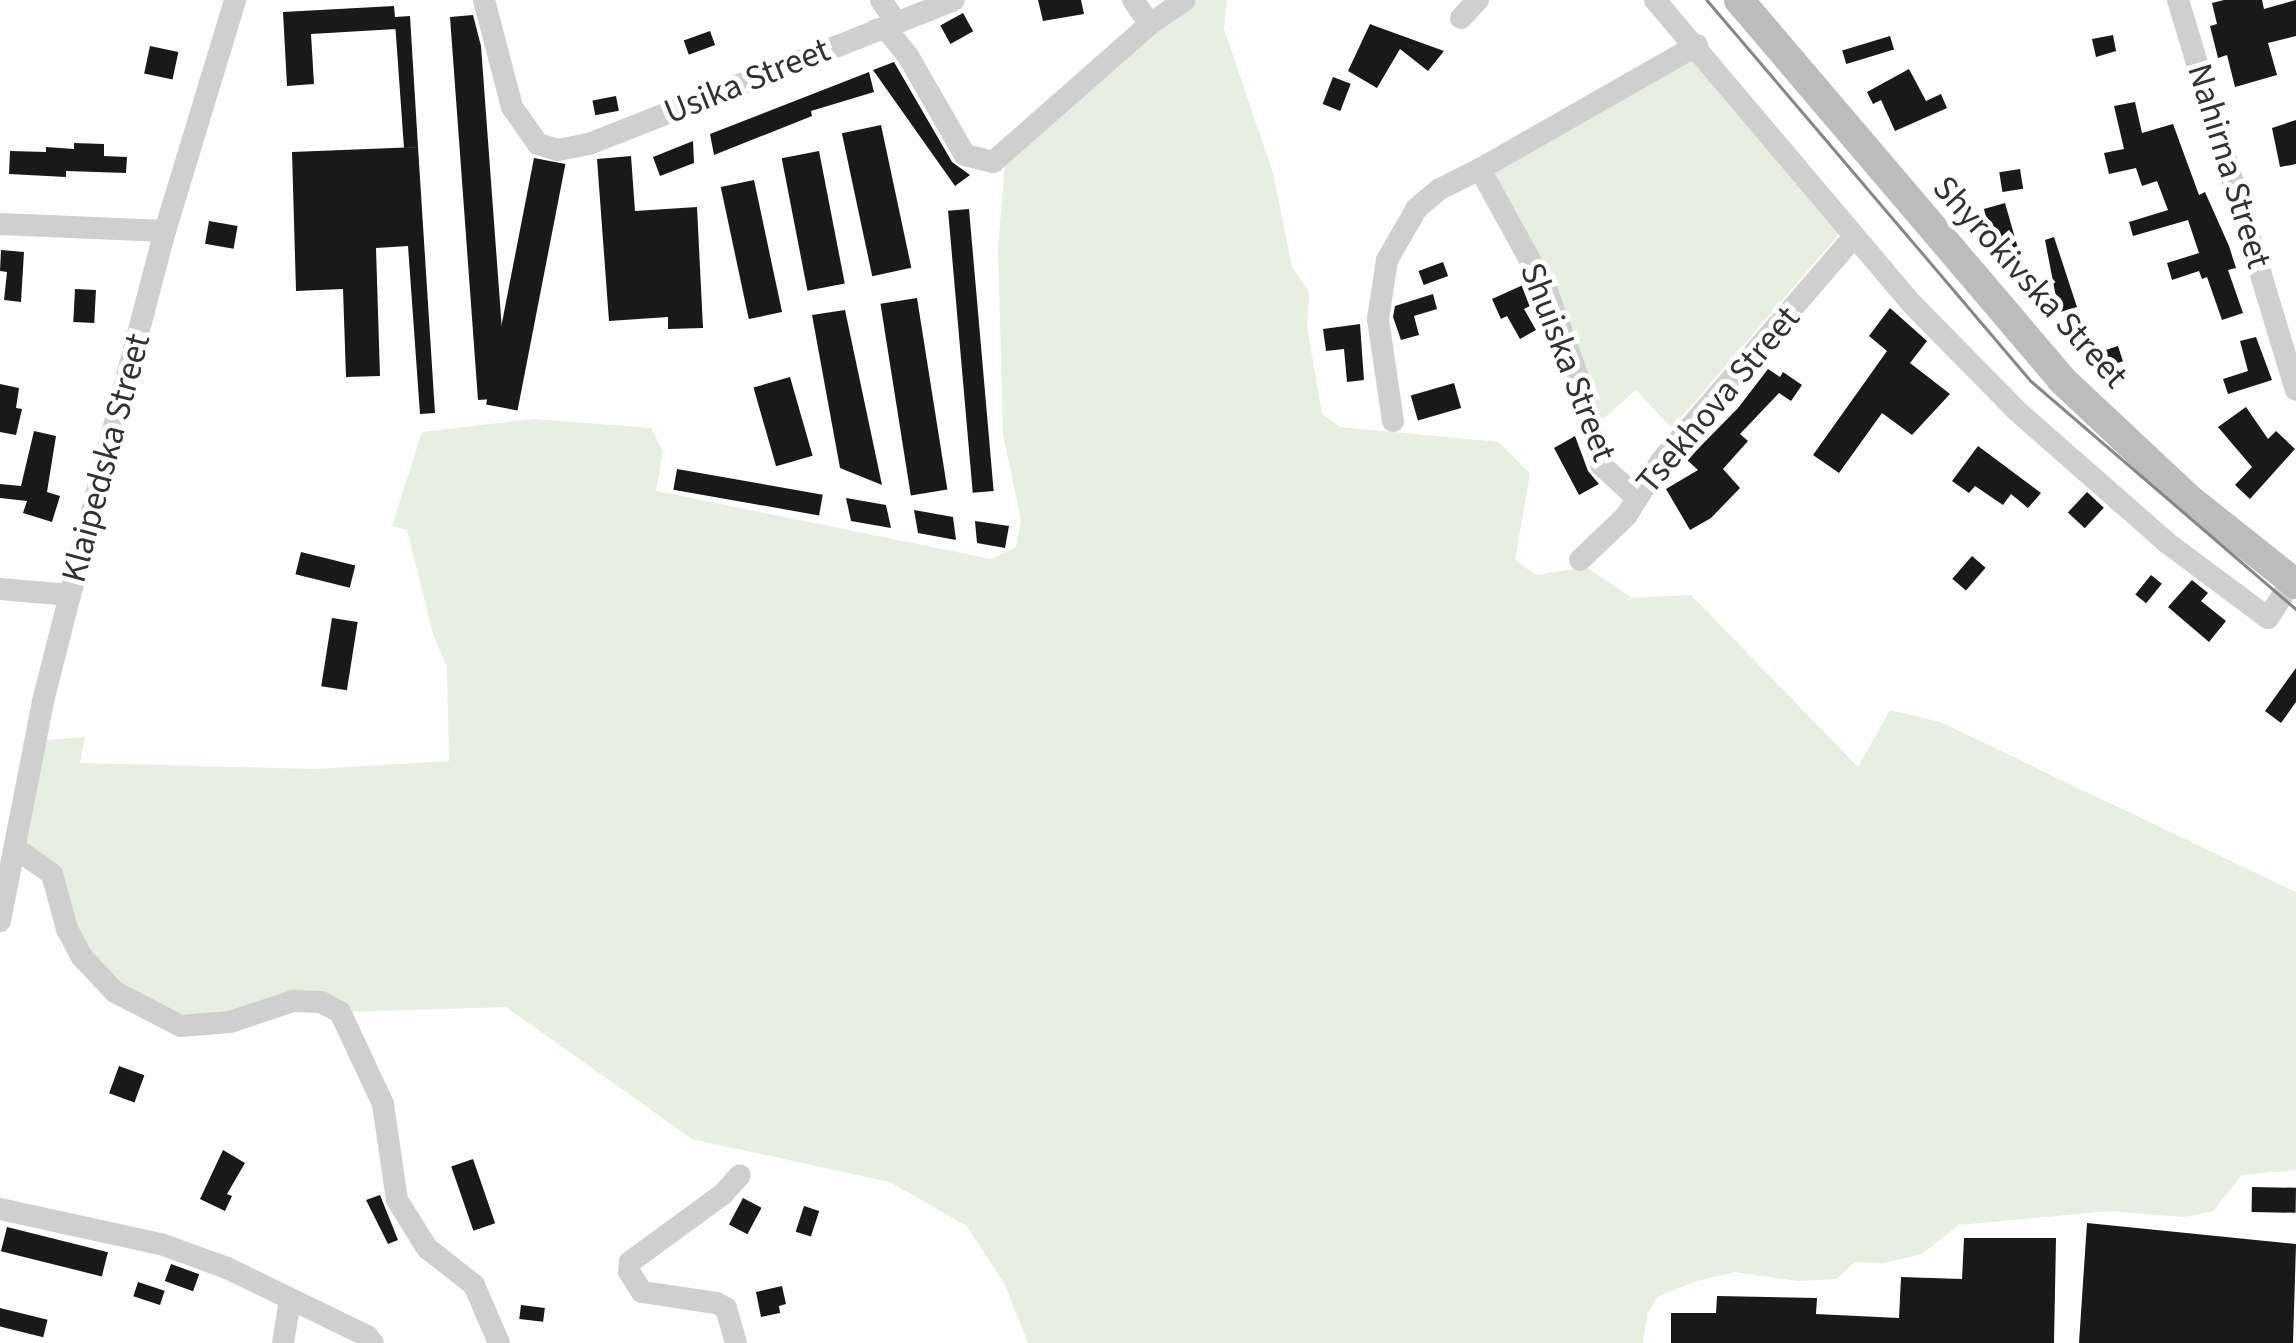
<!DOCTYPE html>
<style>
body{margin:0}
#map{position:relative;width:2296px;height:1343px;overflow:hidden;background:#fff;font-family:"Source Sans 3",sans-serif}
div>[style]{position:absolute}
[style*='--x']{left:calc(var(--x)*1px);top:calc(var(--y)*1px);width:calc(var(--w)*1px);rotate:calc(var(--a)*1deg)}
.green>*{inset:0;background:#e6efe0}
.building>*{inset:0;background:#191919;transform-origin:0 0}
.street>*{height:22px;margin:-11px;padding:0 11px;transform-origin:11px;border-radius:11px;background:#cfcfcf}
.secondary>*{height:30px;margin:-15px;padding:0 15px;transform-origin:15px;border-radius:15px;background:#bcbcbc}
.tram>*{height:2.5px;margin:-1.25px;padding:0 1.25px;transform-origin:1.25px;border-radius:1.25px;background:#878787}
span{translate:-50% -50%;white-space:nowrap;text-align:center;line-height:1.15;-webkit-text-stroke:10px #fff;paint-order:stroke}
.street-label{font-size:35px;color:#323232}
</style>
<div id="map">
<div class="green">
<div style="clip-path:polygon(1185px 0,1227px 0,1224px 29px,1273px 173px,1292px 267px,1309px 292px,1307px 327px,1322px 414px,1340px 427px,1499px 442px,1530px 474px,1515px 560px,1536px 575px,1586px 567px,1632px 598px,1691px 595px,1858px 767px,1890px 710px,1940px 722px,2296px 892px,2296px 1170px,2242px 1175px,2213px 1211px,2184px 1217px,2108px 1211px,1959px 1225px,1922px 1254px,1884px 1263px,1855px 1262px,1836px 1279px,1798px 1281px,1735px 1272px,1697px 1281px,1657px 1297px,1647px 1314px,1643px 1343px,1028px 1343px,1005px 1285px,967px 1226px,890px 1182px,692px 1139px,506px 1007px,340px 1012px,321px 1002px,181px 1026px,82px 957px,52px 874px,15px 848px,35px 741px,85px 737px,80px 763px,317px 769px,449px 761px,447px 667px,433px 634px,407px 530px,392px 526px,422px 432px,534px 419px,651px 428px,663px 452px,656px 491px,991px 559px,1016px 547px,1021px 520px,1003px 435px,998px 246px,1005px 164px)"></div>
<div style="clip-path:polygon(1696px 53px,1840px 233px,1672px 428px,1636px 390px,1595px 426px,1490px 170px)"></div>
</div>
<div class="building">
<div style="clip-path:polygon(1038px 0,1081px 0,1084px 14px,1043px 21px)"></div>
<div style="clip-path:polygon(2224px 0,2262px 0,2264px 9px,2296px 0,2296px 36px,2268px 43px,2277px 75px,2235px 87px,2227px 55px,2218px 58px,2210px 26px,2217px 24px,2212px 3px)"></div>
<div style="clip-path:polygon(394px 6px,395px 17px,410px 16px,418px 147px,404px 148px,395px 22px,396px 29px,311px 34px,314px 84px,287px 86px,283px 12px)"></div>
<div style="left:963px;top:13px;width:21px;height:26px;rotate:61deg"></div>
<div style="clip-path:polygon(473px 15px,481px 46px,507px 398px,478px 400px,450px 17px)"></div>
<div style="clip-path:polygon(1370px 24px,1375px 26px,1444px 51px,1428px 71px,1400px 49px,1377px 88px,1348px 71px)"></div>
<div style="left:710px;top:31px;width:15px;height:28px;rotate:70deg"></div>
<div style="clip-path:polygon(2113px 35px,2116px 51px,2096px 57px,2092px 39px)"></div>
<div style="left:1890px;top:36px;width:14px;height:50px;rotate:73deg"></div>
<div style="left:150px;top:46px;width:29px;height:28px;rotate:12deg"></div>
<div style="clip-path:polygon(894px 62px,952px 162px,970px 175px,955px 186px,873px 70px)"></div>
<div style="clip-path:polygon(1909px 69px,1926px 101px,1941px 94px,1947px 108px,1895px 131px,1881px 100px,1873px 104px,1867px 92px)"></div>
<div style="clip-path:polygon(869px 72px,874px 92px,811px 111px,812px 116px,714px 155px,710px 134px)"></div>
<div style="left:1333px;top:77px;width:19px;height:29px;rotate:21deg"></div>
<div style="left:616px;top:96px;width:15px;height:24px;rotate:79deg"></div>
<div style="clip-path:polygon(2135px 102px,2142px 133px,2173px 124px,2199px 195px,2205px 192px,2229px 246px,2236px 268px,2228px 270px,2243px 313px,2222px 320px,2207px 277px,2202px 279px,2199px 271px,2172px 280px,2167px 263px,2199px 253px,2188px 220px,2133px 236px,2129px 222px,2168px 210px,2157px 181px,2142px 186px,2136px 168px,2109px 174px,2104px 153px,2124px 149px,2114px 106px)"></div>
<div style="clip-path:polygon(2296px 120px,2296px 164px,2280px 167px,2272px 128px)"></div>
<div style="left:881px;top:125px;width:146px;height:40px;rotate:78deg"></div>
<div style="clip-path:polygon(693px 141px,694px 163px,660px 176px,653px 157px)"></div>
<div style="clip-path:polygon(74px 143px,104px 144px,104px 156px,127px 157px,126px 173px,66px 171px,66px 177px,9px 174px,10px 151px,46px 152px,46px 147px,74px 149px)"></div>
<div style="clip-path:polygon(418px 147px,435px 413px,420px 414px,408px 246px,376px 248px,380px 376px,346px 377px,343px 289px,296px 291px,292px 152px)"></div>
<div style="left:819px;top:151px;width:135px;height:38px;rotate:79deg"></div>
<div style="clip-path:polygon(631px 156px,635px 211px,697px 207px,703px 328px,668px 329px,668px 317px,609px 321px,597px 159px)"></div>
<div style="left:534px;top:158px;width:32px;height:251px;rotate:11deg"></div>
<div style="left:2020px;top:169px;width:20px;height:21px;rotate:81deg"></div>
<div style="left:754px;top:180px;width:135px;height:34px;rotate:78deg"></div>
<div style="left:2005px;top:203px;width:47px;height:22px;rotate:74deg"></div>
<div style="left:969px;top:209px;width:283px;height:21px;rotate:85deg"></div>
<div style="left:209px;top:221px;width:29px;height:23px;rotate:10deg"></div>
<div style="clip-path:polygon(2054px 237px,2077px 307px,2050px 315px,2045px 300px,2056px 297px,2045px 240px)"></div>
<div style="clip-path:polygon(1px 250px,24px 252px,21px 302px,4px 300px,7px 272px,0 271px)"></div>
<div style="left:1443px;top:262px;width:15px;height:26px;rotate:70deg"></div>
<div style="clip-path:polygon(1523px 285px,1532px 305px,1524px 309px,1536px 330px,1520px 339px,1507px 316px,1501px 319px,1492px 299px)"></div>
<div style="left:75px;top:289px;width:21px;height:33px;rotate:3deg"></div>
<div style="clip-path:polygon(1433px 294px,1437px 309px,1414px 316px,1419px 335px,1401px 340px,1393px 317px,1395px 306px)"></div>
<div style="left:917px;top:298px;width:194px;height:37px;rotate:81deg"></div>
<div style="clip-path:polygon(1890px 308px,1927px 341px,1910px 363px,1950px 394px,1912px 435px,1882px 413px,1839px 473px,1813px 455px,1887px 351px,1869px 336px)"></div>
<div style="clip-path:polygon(845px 310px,882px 485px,840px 468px,812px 315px)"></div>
<div style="clip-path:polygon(1360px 324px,1364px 380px,1347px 382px,1344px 349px,1326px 351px,1323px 329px)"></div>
<div style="clip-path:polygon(2256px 337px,2272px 380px,2228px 394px,2223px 379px,2248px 371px,2240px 341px)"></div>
<div style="left:2118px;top:346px;width:16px;height:30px;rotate:72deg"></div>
<div style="clip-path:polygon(1768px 369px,1780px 377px,1783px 372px,1802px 385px,1791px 401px,1779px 393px,1740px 434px,1748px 441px,1723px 469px,1740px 488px,1711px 518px,1690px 530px,1666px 489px,1698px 470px,1687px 460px,1738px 408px)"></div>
<div style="left:790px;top:377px;width:82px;height:38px;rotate:74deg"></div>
<div style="left:1454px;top:383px;width:26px;height:45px;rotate:74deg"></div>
<div style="clip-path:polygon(0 384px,19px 388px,16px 408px,22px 409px,16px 435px,0 432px)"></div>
<div style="clip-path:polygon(2246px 407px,2268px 439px,2276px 431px,2295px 449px,2250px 499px,2235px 485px,2252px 467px,2218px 427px)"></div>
<div style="clip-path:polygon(34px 431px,56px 436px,47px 492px,60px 496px,52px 522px,23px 513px,27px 501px,0 498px,0 484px,21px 486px)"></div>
<div style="clip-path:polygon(1575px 436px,1588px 471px,1599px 484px,1579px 495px,1554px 448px)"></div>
<div style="clip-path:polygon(1978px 446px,2041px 493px,2028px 508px,2011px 494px,2003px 505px,1975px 486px,1969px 493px,1952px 481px)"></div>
<div style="left:677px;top:469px;width:148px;height:21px;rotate:10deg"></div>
<div style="left:2087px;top:492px;width:23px;height:28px;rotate:43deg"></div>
<div style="clip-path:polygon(846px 498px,886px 505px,891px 528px,851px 521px)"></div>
<div style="clip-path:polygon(914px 510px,953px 517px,956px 540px,918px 533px)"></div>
<div style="clip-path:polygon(975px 521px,1009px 526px,1005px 548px,977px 543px)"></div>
<div style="left:301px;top:552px;width:56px;height:23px;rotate:14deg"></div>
<div style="left:1972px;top:556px;width:18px;height:30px;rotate:41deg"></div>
<div style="left:2151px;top:575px;width:14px;height:25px;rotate:39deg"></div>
<div style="clip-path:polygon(2192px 580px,2208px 593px,2201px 601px,2226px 621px,2209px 642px,2168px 607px)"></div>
<div style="left:332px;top:618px;width:26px;height:69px;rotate:9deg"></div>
<div style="clip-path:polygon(2296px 668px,2296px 702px,2281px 723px,2265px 711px)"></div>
<div style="left:119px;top:1066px;width:27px;height:29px;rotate:20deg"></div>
<div style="clip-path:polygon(223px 1150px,245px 1163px,227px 1194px,232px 1196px,225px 1211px,200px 1199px)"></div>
<div style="left:473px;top:1159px;width:68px;height:23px;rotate:71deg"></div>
<div style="left:2252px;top:1187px;width:44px;height:25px;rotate:1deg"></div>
<div style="clip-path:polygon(380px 1195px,398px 1240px,388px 1244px,366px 1200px)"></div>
<div style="left:743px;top:1198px;width:21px;height:30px;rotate:28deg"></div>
<div style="left:804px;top:1206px;width:16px;height:27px;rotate:18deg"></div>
<div style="clip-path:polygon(2087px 1223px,2296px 1244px,2293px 1343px,2079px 1343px)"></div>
<div style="left:7px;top:1227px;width:104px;height:25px;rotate:14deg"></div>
<div style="clip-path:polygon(1964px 1238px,2056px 1238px,2054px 1343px,1671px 1343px,1671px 1313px,1716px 1313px,1717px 1296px,1817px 1298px,1816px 1314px,1899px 1318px,1901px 1277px,1962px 1279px)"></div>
<div style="left:171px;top:1264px;width:30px;height:18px;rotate:20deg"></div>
<div style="left:138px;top:1282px;width:28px;height:15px;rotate:18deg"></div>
<div style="clip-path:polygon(782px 1286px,786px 1304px,779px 1306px,780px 1313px,761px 1317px,756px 1292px)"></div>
<div style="left:521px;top:1305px;width:24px;height:14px;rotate:7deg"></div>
<div style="left:0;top:1308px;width:49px;height:18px;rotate:14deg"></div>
</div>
<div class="street">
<div style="--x:484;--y:0;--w:111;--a:75.3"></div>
<div style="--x:512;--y:107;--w:45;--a:54.9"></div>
<div style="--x:538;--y:144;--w:21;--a:17"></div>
<div style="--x:558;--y:150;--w:32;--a:-11"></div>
<div style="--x:589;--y:144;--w:392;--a:-21.5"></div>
<div style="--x:881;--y:0;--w:27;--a:56"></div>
<div style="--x:1133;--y:0;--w:29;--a:55"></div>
<div style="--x:1655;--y:0;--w:398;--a:49.8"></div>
<div style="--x:1912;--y:304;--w:148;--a:45.5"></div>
<div style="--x:2016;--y:410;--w:200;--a:41.3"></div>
<div style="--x:2166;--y:542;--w:127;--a:36.7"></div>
<div style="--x:2268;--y:618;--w:44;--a:-57"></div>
<div style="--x:2178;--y:0;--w:407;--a:73.2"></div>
<div style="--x:1461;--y:18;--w:25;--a:-47"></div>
<div style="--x:876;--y:30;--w:11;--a:0"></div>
<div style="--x:887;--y:30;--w:33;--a:51"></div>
<div style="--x:908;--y:56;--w:114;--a:60.1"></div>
<div style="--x:965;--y:155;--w:29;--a:14"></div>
<div style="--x:993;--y:162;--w:209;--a:-41.3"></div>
<div style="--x:1150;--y:24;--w:42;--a:-34.4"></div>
<div style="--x:0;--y:224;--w:165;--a:2.4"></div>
<div style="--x:1393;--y:421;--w:103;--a:-98.4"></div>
<div style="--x:1378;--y:319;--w:60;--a:-81.3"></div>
<div style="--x:1387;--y:260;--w:60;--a:-60"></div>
<div style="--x:1417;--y:208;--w:30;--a:-40"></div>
<div style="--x:1440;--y:189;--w:45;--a:-26.6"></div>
<div style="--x:1635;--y:496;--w:45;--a:-137.7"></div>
<div style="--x:1602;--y:466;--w:89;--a:-105"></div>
<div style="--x:1579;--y:380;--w:95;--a:-109.8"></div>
<div style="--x:1547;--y:291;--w:139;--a:-118.8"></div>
<div style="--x:1480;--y:169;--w:250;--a:-29.7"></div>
<div style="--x:1580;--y:560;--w:64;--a:-43.7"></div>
<div style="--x:1626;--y:516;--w:65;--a:-57.5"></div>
<div style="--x:1661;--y:461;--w:296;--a:-49.3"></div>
<div style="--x:0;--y:589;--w:70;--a:4.9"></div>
<div style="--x:15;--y:848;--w:45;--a:35.1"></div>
<div style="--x:52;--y:874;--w:57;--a:74.7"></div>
<div style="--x:67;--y:929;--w:32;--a:62"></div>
<div style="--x:82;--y:957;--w:48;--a:46.7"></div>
<div style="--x:115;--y:992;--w:74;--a:27.3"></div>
<div style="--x:181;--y:1026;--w:49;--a:-4.7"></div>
<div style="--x:230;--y:1022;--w:66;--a:-18.4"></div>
<div style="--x:293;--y:1001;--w:28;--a:2"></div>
<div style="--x:321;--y:1002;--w:21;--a:28"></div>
<div style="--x:340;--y:1012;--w:102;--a:64.9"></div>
<div style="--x:383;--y:1104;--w:97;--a:81.7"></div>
<div style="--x:397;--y:1200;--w:57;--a:58"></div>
<div style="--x:427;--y:1248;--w:60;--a:38.2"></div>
<div style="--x:474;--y:1285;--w:63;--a:66.7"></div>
<div style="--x:0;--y:921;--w:224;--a:-78.9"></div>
<div style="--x:43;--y:701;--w:109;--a:-75.7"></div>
<div style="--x:70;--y:595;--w:376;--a:-75.4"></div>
<div style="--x:165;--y:231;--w:241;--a:-73.1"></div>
<div style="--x:0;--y:1209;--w:165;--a:12.3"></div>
<div style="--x:161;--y:1244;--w:70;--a:20"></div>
<div style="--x:227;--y:1268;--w:156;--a:25.9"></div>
<div style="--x:367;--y:1336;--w:9;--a:49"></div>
<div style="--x:283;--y:1343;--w:44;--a:-80.8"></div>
<div style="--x:736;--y:1343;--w:36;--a:-106"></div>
<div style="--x:726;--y:1308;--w:11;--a:-153"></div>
<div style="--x:716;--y:1303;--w:75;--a:-171.5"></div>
<div style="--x:642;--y:1292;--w:24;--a:-123"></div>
<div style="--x:629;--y:1272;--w:10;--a:-84"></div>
<div style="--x:630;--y:1262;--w:115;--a:-36.2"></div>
<div style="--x:723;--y:1194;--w:25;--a:-48"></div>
</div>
<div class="secondary">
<div style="--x:1739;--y:0;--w:497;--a:49.6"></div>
<div style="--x:2061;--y:379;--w:175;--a:43.2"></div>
<div style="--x:2189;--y:499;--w:137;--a:38.5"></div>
</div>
<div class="tram">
<div style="--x:1707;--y:0;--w:500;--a:49.62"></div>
<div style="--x:2031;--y:381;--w:350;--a:40.7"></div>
</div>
<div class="street-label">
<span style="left:747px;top:81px;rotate:-22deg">Usika Street</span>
<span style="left:2229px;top:166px;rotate:73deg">Nahirna Street</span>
<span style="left:2030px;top:282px;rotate:48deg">Shyrokivska Street</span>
<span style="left:1568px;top:362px;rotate:69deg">Shuiska Street</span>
<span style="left:1718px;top:400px;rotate:-50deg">Tsekhova Street</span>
<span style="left:106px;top:458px;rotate:-75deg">Klaipedska Street</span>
</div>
</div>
